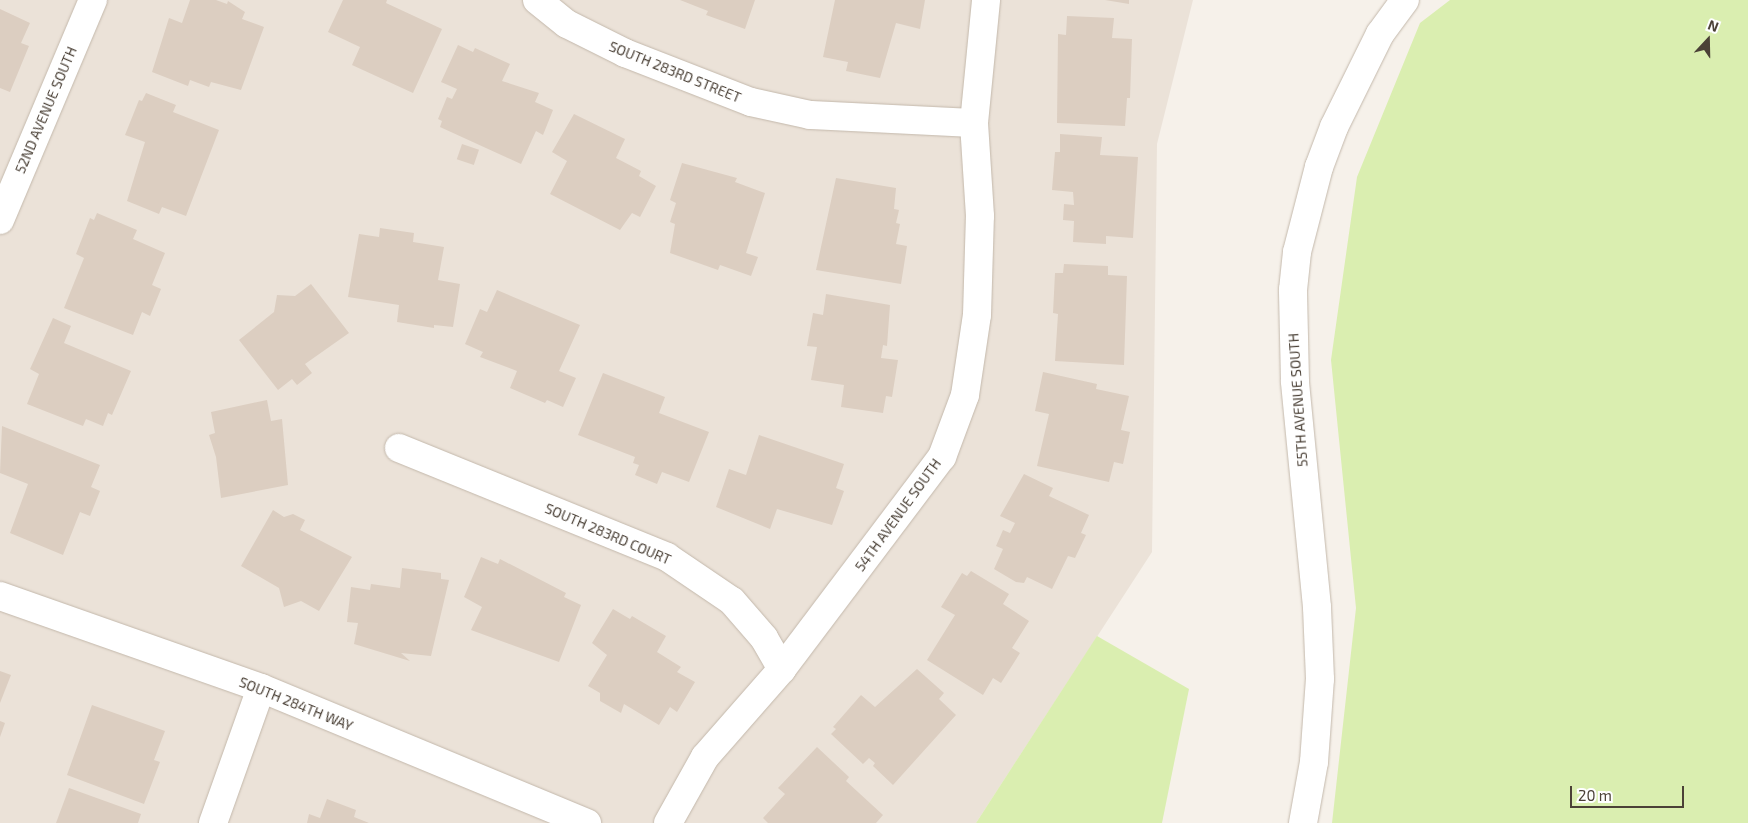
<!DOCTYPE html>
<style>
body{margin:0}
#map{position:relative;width:1748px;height:823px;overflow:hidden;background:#f6f1ea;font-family:"Exo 2",sans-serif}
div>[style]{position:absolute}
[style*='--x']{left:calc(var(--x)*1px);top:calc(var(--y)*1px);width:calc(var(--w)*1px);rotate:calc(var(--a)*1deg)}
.residential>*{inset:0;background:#ebe2d8}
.green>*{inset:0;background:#daeeb0}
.building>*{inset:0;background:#dccec1;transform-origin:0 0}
.roads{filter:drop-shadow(0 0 1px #c3b8ab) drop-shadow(0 0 1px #c3b8ab)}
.minor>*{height:28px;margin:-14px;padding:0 14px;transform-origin:14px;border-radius:14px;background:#fff}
.tertiary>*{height:28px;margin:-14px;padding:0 14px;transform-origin:14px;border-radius:14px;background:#fff}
span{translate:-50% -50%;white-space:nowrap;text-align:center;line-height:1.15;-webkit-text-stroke:4px #fff;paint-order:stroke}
.street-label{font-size:14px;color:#4b4137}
.north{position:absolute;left:1683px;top:15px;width:50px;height:50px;-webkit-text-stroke:4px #fff;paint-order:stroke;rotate:21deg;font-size:14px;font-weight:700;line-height:20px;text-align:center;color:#4b4137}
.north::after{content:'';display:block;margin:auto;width:18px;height:22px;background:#4b4137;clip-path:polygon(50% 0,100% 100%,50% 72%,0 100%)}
.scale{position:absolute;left:1570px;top:786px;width:114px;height:22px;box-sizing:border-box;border:2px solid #4b4137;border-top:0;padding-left:6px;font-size:15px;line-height:18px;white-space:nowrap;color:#4b4137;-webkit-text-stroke:4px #fff;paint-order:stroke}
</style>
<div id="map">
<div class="residential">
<div style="clip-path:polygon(0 0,1193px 0,1157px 144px,1152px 552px,976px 823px,0 823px)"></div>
</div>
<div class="green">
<div style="clip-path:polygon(1450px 0,1748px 0,1748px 823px,1332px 823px,1356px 608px,1331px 360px,1357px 177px,1420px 23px)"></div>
<div style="clip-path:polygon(1097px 636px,1189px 689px,1162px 823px,976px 823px)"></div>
</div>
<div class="building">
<div style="clip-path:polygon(190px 0,216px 0,227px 4px,228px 1px,245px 12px,242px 19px,264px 27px,241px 90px,211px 82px,209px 87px,190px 80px,188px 86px,152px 72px,169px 18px,182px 23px)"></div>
<div style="clip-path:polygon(343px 0,387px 0,386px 3px,442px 29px,413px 93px,352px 65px,360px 47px,328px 32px)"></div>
<div style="clip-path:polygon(680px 0,755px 0,745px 29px,706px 15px,708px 11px)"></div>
<div style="clip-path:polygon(835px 0,925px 0,920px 29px,896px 23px,880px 78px,846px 71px,848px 62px,823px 57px)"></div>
<div style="clip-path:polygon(1105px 0,1129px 0,1129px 4px)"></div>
<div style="clip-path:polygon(0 9px,30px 23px,21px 43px,29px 46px,10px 92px,0 88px)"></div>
<div style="clip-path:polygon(1067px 16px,1114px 18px,1112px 38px,1132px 39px,1130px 98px,1127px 98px,1125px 126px,1057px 123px,1058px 34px,1066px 35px)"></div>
<div style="clip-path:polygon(458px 45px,473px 52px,475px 48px,510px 64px,502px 81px,539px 93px,535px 102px,553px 110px,543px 135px,536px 131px,521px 164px,440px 127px,442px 121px,438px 119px,447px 97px,452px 99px,457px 89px,441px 82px)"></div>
<div style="clip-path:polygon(146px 93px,176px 105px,173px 112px,219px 130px,186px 216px,162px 207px,159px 214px,127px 201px,145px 142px,125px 135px,139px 100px,142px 101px)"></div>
<div style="clip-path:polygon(574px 114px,625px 139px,616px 158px,641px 171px,639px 176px,656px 186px,640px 217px,632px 213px,620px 230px,550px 194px,567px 161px,552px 152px)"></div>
<div style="clip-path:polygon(1060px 134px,1102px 137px,1100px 155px,1138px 157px,1133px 238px,1106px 236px,1106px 244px,1073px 242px,1074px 221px,1063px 220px,1064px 204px,1074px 205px,1073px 192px,1052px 190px,1055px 152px,1060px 152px)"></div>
<div style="left:462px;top:144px;width:18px;height:16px;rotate:19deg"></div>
<div style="clip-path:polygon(682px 163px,737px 178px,735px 182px,765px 193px,746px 253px,758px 257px,751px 276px,720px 265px,718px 270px,670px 253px,675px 224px,670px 222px,676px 203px,670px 200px)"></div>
<div style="clip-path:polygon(836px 178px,896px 188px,894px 209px,899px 210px,896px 223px,900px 224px,896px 244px,907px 246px,901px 284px,816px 270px)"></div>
<div style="clip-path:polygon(97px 213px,137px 230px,133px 239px,165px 253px,152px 285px,161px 289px,150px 316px,142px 312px,133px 335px,64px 308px,84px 258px,76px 254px,90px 218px,94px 220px)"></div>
<div style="clip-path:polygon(380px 228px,414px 233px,413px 242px,444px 247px,438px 280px,460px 284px,453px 327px,434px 325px,434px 328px,397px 322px,399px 305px,348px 297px,359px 234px,379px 237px)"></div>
<div style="clip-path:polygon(1064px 264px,1108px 266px,1108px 275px,1127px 276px,1124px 365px,1055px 361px,1058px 314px,1053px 313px,1055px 273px,1063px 273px)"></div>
<div style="clip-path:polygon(311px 284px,349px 333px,305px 364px,312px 373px,297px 385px,292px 379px,278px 390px,239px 340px,274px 312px,277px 295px,295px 296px)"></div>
<div style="clip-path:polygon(497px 290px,580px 325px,559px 371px,576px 378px,563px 407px,547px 400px,545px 403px,510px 388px,517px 371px,480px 357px,483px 352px,465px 344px,480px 309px,487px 312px)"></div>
<div style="clip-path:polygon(826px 294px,890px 305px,887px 346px,883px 345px,881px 358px,898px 360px,892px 397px,886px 396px,883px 413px,841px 407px,844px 385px,811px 380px,817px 347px,807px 346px,813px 313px,823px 315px)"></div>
<div style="clip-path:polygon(53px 318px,71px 326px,64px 343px,131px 371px,112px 415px,108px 413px,103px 426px,86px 419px,83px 426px,27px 404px,39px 374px,30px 369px)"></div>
<div style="clip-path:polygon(1043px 372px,1097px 384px,1096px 389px,1129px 396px,1121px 430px,1130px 432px,1123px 464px,1114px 462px,1109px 482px,1037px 466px,1049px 414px,1035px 411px)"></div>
<div style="clip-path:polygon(603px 373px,665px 397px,659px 413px,709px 432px,689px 482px,662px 472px,657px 484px,635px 475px,639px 465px,633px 463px,635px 457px,578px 435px)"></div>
<div style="clip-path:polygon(267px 400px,271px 421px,282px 419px,288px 485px,221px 498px,216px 457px,209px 435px,215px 433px,211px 412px)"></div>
<div style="clip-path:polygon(2px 426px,100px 465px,91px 487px,100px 491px,90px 516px,80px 512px,63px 555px,10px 533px,28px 484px,0 473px)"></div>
<div style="clip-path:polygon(759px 435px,844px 464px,836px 488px,844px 491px,832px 525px,777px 509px,770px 529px,716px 507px,729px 469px,746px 475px)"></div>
<div style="clip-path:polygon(1024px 474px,1053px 488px,1049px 496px,1089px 515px,1081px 533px,1086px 535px,1075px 558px,1068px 556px,1052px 589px,1027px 577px,1024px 583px,1016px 582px,994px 569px,1003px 549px,996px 546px,1003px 530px,1010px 533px,1015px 523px,1000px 516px)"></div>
<div style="clip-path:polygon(273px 510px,284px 517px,293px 514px,305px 520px,300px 530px,352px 557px,319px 611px,301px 601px,284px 607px,279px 588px,241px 566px)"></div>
<div style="clip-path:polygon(481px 557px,498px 564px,500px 559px,566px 593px,564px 597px,581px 605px,559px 662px,471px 630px,482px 607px,464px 597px)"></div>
<div style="clip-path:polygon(402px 568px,441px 573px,441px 579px,449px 580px,431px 656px,401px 653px,410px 661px,354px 644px,358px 623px,347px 622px,351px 587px,370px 590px,371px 584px,400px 588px)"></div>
<div style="clip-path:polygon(971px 571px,1009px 594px,1003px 604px,1029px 621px,1012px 648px,1020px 653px,1001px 683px,993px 678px,983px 695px,927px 660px,955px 615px,941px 607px,962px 573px,967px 576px)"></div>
<div style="clip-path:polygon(613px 609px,630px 619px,632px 616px,666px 636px,657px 652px,681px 667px,677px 672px,695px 682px,677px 712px,670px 707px,659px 725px,624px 704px,621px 713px,600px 701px,600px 693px,588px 686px,607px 655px,592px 643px)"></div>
<div style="clip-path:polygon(917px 669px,944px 693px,939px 699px,956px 715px,893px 785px,873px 766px,875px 763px,869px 758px,863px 764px,831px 734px,836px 729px,833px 727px,861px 695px,875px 707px)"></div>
<div style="clip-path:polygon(0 671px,11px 675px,0 703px)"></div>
<div style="clip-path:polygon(92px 705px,165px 731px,154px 760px,160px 762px,144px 804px,67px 775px)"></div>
<div style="clip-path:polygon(0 721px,5px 723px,0 737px)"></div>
<div style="clip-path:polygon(817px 747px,849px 777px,846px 781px,883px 815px,876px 823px,768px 823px,763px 818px,785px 794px,778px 788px)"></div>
<div style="clip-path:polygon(69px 788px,141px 814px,138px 823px,56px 823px)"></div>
<div style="clip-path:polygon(327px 799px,356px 810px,354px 817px,369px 823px,307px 823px,309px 814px,320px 818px)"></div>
</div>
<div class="roads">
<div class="minor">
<div style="--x:537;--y:0;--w:38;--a:39"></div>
<div style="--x:567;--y:24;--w:65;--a:26.6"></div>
<div style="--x:625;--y:53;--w:135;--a:21.3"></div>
<div style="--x:751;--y:102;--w:60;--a:12.4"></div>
<div style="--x:810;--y:115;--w:164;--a:2.8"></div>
<div style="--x:0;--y:220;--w:239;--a:-67.1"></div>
<div style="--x:399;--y:448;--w:289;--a:22.1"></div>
<div style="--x:667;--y:557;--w:78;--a:34.1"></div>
<div style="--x:732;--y:601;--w:49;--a:49.1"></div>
<div style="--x:764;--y:638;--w:36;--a:60"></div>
<div style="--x:0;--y:596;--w:277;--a:19.4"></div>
<div style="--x:261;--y:688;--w:353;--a:22.5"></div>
<div style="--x:213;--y:823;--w:143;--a:-70.4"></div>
<div style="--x:668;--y:823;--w:76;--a:-60.7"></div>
<div style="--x:705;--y:757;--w:117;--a:-48.8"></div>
<div style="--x:782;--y:669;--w:266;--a:-53"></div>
<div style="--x:942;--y:457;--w:66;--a:-69.6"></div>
<div style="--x:965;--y:395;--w:81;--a:-81.5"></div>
<div style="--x:977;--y:315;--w:99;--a:-88.3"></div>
<div style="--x:980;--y:216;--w:93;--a:-93.7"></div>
<div style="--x:974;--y:123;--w:124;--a:-84.4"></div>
</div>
<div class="tertiary">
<div style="--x:1303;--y:823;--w:62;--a:-79.8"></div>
<div style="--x:1314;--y:762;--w:83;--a:-85.9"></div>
<div style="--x:1320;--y:679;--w:72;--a:-92.4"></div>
<div style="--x:1317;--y:607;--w:227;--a:-95.6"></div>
<div style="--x:1295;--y:381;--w:91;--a:-91.3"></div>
<div style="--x:1293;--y:290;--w:38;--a:-84"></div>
<div style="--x:1297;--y:252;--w:88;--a:-75.5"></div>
<div style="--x:1319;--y:167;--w:43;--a:-69.4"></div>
<div style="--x:1334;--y:127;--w:104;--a:-63.7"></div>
<div style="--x:1380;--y:34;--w:42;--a:-53.7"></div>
</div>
</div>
<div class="street-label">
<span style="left:675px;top:72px;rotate:22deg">SOUTH 283RD STREET</span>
<span style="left:46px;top:110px;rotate:-67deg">52ND AVENUE SOUTH</span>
<span style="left:1298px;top:400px;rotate:-94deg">55TH AVENUE SOUTH</span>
<span style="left:898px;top:515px;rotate:-54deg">54TH AVENUE SOUTH</span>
<span style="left:608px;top:534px;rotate:23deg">SOUTH 283RD COURT</span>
<span style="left:296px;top:704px;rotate:22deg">SOUTH 284TH WAY</span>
</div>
<div class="north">N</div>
<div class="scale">20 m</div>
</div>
